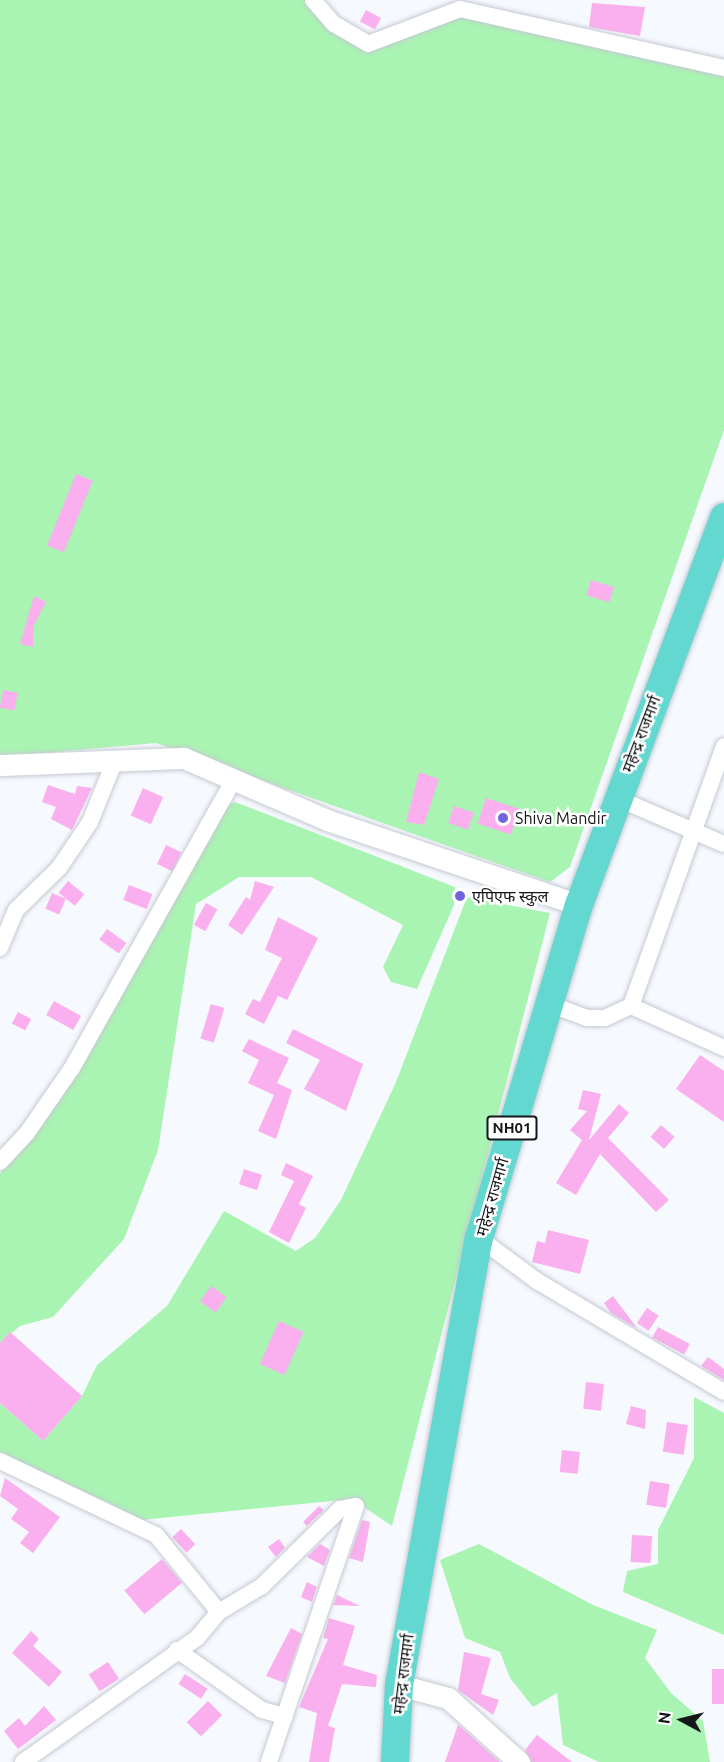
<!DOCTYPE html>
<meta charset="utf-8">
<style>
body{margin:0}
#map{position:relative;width:724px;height:1762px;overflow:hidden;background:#f6f9fe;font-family:Ubuntu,"Noto Sans Devanagari",sans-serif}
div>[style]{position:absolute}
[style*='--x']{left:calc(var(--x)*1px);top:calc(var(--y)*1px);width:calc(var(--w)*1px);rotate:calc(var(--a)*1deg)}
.green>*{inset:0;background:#a9f4b2}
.building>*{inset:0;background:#faafee;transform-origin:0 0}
.roads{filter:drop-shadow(0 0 2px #c5c9d2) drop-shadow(0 0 2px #c5c9d2)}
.minor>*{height:16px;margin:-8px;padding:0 8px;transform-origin:8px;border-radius:8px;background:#fff}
.tertiary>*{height:21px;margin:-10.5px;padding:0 10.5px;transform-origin:10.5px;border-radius:10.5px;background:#fff}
.trunk>*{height:28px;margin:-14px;padding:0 14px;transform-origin:14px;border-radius:14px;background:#62d8d0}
.dots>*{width:16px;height:16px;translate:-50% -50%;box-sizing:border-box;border:3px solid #fff;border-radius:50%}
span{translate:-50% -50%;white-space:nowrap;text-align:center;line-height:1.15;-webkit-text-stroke:5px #fff;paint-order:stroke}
.shield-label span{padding:2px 4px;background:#fff;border:2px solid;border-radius:4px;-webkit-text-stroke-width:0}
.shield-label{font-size:15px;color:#151619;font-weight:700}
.street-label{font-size:16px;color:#151619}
.poi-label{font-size:16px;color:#151619}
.left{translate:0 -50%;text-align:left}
.north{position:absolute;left:652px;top:1690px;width:60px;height:60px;-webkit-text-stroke:4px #fff;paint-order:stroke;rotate:277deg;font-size:16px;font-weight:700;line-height:24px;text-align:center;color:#151619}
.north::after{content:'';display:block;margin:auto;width:21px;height:27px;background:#151619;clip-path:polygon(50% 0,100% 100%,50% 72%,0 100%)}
</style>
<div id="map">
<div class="green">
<div style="clip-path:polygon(0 0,313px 0,368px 44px,460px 9px,724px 71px,724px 430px,570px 867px,550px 882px,156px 743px,0 757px)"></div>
<div style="clip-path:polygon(235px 802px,455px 887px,454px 905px,417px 989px,391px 982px,383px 967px,403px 925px,311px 877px,239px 877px,196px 904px,158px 1150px,124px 1239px,53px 1317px,20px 1326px,0 1343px,0 1174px,224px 807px)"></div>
<div style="clip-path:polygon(467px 897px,550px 913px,392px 1526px,352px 1499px,141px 1520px,0 1453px,0 1403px,43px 1441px,82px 1396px,97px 1365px,167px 1306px,224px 1211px,296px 1251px,315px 1238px,341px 1200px,396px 1082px)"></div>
<div style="clip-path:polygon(694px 1397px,724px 1413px,724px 1635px,623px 1592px,627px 1571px,658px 1564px,658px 1530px,694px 1458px)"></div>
<div style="clip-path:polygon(479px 1544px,593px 1605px,657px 1630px,645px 1658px,671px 1693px,703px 1721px,710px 1762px,599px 1762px,563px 1745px,557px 1693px,533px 1707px,510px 1678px,500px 1652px,465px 1638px,440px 1560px)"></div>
</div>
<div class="building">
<div style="clip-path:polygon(592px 3px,645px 7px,640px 36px,589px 27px)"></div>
<div style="left:366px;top:10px;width:17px;height:13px;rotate:28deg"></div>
<div style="left:76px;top:474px;width:18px;height:77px;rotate:22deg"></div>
<div style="left:591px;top:580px;width:24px;height:16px;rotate:17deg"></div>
<div style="clip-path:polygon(34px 596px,46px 602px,33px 627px,33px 647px,20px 644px)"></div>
<div style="left:3px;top:690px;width:15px;height:18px;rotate:11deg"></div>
<div style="clip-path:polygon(419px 772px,439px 779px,424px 825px,406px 822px)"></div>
<div style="clip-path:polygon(48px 785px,75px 794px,77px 786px,92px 788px,72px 830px,51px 819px,56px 807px,42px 802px)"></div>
<div style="left:143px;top:788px;width:22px;height:30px;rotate:24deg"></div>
<div style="left:486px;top:798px;width:35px;height:27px;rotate:18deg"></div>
<div style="left:454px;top:806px;width:21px;height:18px;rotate:19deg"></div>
<div style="left:166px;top:845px;width:17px;height:21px;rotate:25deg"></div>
<div style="left:68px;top:881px;width:21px;height:15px;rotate:39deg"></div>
<div style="clip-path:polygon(255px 881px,274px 887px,242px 935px,228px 925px,246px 897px,250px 900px)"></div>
<div style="left:129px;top:885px;width:25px;height:16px;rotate:21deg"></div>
<div style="left:52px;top:893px;width:15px;height:17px;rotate:23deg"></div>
<div style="left:206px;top:903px;width:13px;height:25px;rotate:29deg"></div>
<div style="clip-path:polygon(278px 917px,318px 938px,287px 1000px,278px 996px,264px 1024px,245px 1014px,253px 999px,260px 1002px,282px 958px,265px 950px)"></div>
<div style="left:107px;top:929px;width:24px;height:13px;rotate:36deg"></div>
<div style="left:54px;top:1001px;width:31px;height:16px;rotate:29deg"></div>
<div style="left:211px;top:1004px;width:14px;height:36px;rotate:17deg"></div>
<div style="left:18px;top:1012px;width:15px;height:13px;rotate:28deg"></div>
<div style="clip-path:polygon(293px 1029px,363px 1064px,346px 1111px,304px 1089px,320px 1060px,286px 1043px)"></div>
<div style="clip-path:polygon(249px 1039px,289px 1058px,277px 1083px,292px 1090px,276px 1139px,258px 1131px,274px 1095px,248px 1083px,259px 1060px,242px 1051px)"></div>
<div style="clip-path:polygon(700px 1055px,724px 1071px,724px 1122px,676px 1089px)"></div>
<div style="clip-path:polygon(583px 1090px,601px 1094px,589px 1140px,619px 1104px,629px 1113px,608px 1138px,669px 1200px,656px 1212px,600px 1154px,576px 1195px,556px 1183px,582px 1140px,570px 1130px,587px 1111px,578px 1109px)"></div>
<div style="left:661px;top:1125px;width:18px;height:16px;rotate:41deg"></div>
<div style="clip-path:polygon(286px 1163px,313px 1176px,299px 1204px,306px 1208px,289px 1243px,269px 1232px,294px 1181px,281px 1175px)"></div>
<div style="left:244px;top:1169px;width:19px;height:16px;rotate:18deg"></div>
<div style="clip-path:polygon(548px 1230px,589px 1240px,580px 1274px,532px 1262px,537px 1241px,545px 1243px)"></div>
<div style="left:211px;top:1286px;width:19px;height:19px;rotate:35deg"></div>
<div style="clip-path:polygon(613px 1296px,637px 1328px,611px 1313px,604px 1303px)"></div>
<div style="left:647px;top:1308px;width:14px;height:18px;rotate:34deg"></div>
<div style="left:279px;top:1321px;width:27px;height:47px;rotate:24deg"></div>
<div style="left:658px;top:1327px;width:36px;height:12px;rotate:28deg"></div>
<div style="clip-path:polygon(10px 1332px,82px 1396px,43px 1441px,0 1403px,0 1343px)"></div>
<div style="clip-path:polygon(708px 1357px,724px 1369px,724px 1380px,701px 1366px)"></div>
<div style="left:586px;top:1382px;width:18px;height:27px;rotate:6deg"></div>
<div style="clip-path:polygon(631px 1406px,646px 1410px,645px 1429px,626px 1424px)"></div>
<div style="left:667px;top:1422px;width:21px;height:30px;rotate:8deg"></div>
<div style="left:562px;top:1450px;width:18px;height:22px;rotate:6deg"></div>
<div style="clip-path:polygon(5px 1478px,60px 1517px,33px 1553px,20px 1543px,29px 1532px,11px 1519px,18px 1509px,0 1496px)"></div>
<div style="left:650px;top:1481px;width:20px;height:24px;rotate:9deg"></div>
<div style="clip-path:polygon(319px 1506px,324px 1510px,307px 1526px,303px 1522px)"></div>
<div style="clip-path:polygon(362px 1520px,370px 1522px,363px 1562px,349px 1558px)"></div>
<div style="left:181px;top:1529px;width:21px;height:12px;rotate:47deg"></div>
<div style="left:632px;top:1535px;width:20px;height:27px;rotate:3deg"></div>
<div style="clip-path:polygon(279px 1539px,285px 1548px,276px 1557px,268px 1547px)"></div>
<div style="clip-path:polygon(320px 1544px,330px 1550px,324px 1566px,307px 1557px)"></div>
<div style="left:162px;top:1559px;width:31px;height:49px;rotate:50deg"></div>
<div style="clip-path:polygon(307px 1582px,317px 1587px,312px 1602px,301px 1597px)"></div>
<div style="clip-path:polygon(337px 1595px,360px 1606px,333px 1605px)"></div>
<div style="clip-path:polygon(329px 1618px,355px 1626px,343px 1665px,377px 1675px,376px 1687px,342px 1684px,328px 1726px,335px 1728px,329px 1762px,309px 1762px,317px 1713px,299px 1707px,328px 1639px,323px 1638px)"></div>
<div style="clip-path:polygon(291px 1628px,302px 1634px,285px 1683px,266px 1676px)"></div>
<div style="clip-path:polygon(31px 1631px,39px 1639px,33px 1646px,62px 1672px,49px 1687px,12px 1653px)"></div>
<div style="clip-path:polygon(464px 1652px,491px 1658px,481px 1694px,499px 1700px,493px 1715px,458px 1690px)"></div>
<div style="left:108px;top:1662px;width:20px;height:23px;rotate:57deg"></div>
<div style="left:712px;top:1669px;width:12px;height:35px"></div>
<div style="left:185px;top:1674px;width:27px;height:12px;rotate:33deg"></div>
<div style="left:208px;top:1701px;width:20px;height:30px;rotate:45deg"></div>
<div style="clip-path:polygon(44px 1706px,56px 1720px,18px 1749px,4px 1731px,19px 1718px,25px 1726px)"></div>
<div style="clip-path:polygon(458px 1725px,461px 1727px,500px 1762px,445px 1762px)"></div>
<div style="clip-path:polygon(537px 1735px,572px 1762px,531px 1762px,525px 1750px)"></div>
</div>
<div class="roads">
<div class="minor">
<div style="--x:313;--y:0;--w:32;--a:49"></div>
<div style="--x:334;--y:24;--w:39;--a:30"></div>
<div style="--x:368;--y:44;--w:98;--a:-20.8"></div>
<div style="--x:460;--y:9;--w:271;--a:12.6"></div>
<div style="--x:617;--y:798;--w:116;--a:23.3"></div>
<div style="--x:0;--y:948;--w:41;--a:-67.2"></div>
<div style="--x:16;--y:910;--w:60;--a:-44.3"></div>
<div style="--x:59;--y:868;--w:55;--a:-56"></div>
<div style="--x:90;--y:822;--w:67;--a:-68"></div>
<div style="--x:549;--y:1004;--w:40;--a:20.2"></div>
<div style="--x:587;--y:1018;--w:18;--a:0"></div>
<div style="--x:605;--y:1018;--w:29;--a:-25"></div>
<div style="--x:631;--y:1006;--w:276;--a:-70.3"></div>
<div style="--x:631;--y:1006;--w:102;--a:24.3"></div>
<div style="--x:0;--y:1162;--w:40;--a:-47"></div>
<div style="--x:27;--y:1133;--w:79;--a:-55.3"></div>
<div style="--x:72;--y:1068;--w:331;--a:-60.7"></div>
<div style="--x:479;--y:1238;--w:72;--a:36.6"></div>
<div style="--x:537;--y:1281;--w:217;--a:30.7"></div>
<div style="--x:0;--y:1461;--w:173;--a:25.4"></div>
<div style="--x:156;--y:1535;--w:99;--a:50.7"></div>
<div style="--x:177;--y:1650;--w:104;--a:35.2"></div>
<div style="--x:262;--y:1710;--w:24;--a:15"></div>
<div style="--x:23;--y:1762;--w:214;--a:-35.5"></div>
<div style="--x:197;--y:1638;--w:34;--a:-50"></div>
<div style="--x:219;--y:1612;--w:50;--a:-31.2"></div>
<div style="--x:262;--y:1586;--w:110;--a:-44.6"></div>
<div style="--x:340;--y:1509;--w:16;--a:-11"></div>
<div style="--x:356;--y:1506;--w:270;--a:108.8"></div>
</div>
<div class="tertiary">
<div style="--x:0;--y:765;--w:184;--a:-2.2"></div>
<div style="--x:184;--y:758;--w:156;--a:23.4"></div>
<div style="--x:327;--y:820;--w:266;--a:18.6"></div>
<div style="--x:399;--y:1685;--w:51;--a:14.9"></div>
<div style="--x:448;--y:1698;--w:96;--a:42"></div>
</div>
<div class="trunk">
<div style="--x:395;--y:1762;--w:77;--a:-87"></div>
<div style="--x:399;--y:1685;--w:454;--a:-79.9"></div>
<div style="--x:479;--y:1238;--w:348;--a:-73.3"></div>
<div style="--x:579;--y:905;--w:414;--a:-69.5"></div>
</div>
</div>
<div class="dots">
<div style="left:503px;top:818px;background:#7262dc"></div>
<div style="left:460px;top:896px;background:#7262dc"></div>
</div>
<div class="shield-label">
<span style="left:512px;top:1128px">NH01</span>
</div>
<div class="street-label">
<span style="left:641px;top:734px;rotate:-69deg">महेन्द्र राजमार्ग</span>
<span style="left:492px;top:1197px;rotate:-74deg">महेन्द्र राजमार्ग</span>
<span style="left:403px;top:1674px;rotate:-83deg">महेन्द्र राजमार्ग</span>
</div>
<div class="poi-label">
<span class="left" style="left:515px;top:818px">Shiva Mandir</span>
<span class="left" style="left:472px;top:896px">एपिएफ स्कुल</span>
</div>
<div class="north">N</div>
</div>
